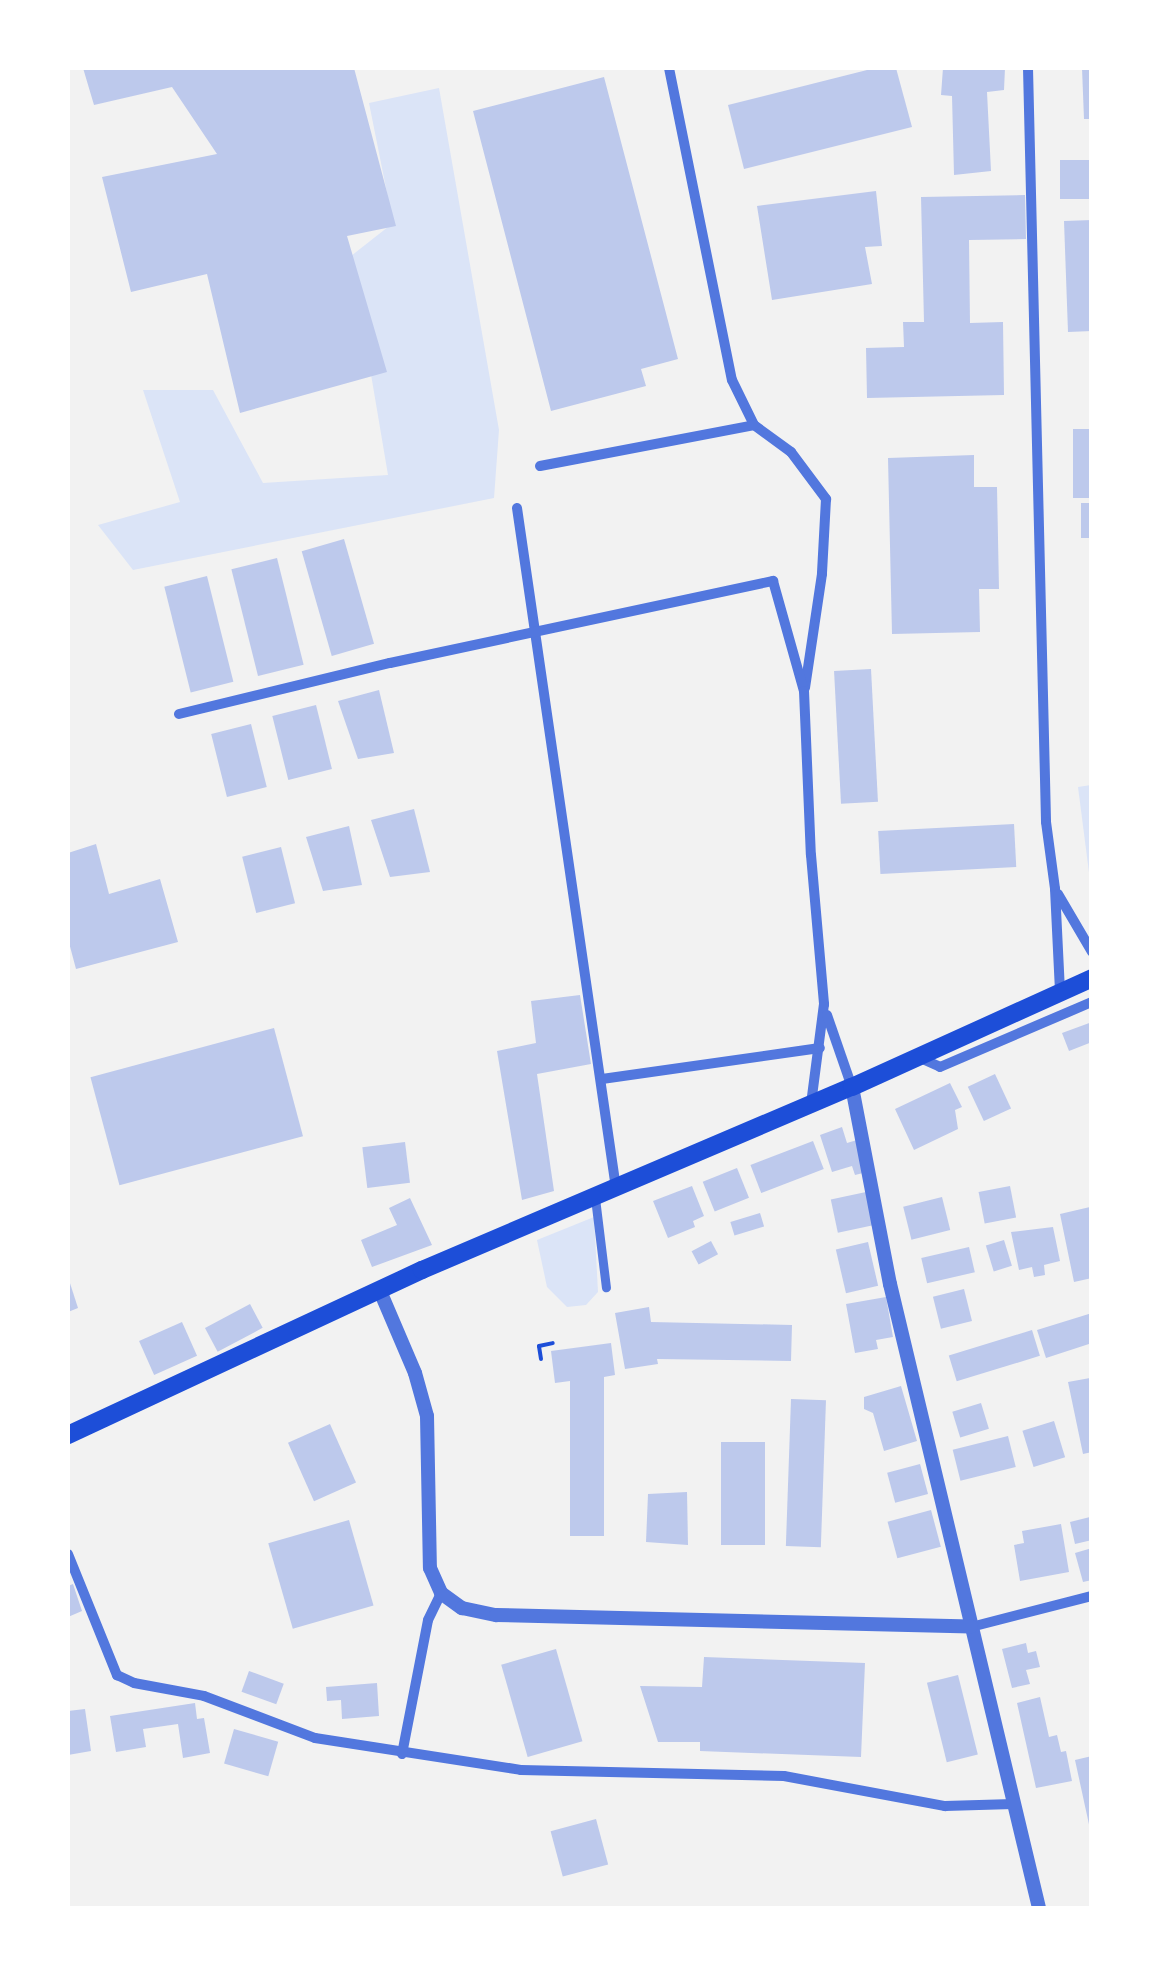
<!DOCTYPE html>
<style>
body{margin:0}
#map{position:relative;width:1159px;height:1976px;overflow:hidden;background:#f2f2f2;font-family:Inter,sans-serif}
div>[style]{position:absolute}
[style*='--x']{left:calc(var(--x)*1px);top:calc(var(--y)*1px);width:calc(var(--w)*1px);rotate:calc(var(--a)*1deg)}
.green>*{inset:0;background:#dbe4f7}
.building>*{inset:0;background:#bdc9ec;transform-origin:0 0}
.path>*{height:4px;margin:-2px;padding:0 2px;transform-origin:2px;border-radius:2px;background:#1d4ed8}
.pedestrian>*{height:9px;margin:-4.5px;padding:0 4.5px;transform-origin:4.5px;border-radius:4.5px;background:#5277de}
.minor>*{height:10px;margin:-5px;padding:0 5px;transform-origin:5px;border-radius:5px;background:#5277de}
.tertiary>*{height:14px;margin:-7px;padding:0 7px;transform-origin:7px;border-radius:7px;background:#5277de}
.primary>*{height:18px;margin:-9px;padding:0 9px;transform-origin:9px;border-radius:9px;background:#1d4ed8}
span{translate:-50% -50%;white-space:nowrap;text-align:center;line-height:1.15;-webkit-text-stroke:10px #fff;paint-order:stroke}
.frame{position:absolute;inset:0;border:70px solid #fff;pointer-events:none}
</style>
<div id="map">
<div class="green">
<div style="clip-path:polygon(439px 88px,499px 430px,494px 498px,133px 570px,98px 525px,180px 502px,143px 390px,213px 390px,263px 483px,388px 475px,351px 256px,393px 223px,369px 103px)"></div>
<div style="clip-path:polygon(1091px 785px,1092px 785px,1091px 888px,1078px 787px)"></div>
<div style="clip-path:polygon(594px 1217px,598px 1292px,586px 1305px,567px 1307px,547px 1287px,537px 1240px)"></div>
</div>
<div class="building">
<div style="clip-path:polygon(83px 68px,354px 68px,396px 226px,347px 236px,387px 372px,240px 413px,207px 274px,131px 292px,102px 177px,217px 154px,172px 87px,94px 105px)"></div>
<div style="clip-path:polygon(875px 68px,896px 68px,912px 127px,744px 169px,728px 105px)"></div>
<div style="clip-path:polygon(943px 68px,1005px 68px,1004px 90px,987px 92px,991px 171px,954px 175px,952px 96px,941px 95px)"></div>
<div style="clip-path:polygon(1082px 68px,1092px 68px,1092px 119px,1084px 119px)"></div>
<div style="clip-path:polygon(604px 77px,678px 359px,641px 369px,646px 386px,551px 411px,473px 111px)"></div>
<div style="left:1092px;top:160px;width:39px;height:32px;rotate:90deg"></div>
<div style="clip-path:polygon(876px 191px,882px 246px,865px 247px,872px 284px,772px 300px,757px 206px)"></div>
<div style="clip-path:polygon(1025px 195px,1026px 239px,969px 240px,970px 323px,1003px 322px,1004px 395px,867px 398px,866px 348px,904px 347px,903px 322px,924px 322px,921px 197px)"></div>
<div style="clip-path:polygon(1092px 220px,1092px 331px,1068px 332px,1064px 221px)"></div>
<div style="left:1073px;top:429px;width:19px;height:69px"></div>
<div style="clip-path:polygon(974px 455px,974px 487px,997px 487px,999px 589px,979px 589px,980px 632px,892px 634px,888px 458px)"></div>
<div style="left:1081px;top:503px;width:11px;height:35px"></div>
<div style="left:344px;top:539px;width:109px;height:44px;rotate:74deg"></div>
<div style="left:277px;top:558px;width:110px;height:47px;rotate:76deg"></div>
<div style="left:207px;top:576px;width:109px;height:44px;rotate:76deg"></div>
<div style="left:871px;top:669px;width:133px;height:37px;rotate:87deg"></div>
<div style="clip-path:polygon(379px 690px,394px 753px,358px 759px,338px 701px)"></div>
<div style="left:316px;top:705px;width:66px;height:45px;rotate:76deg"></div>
<div style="left:251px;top:724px;width:65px;height:41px;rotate:76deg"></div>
<div style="clip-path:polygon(414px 809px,430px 872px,390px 877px,371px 820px)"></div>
<div style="left:1014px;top:824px;width:43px;height:136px;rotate:87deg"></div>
<div style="clip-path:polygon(349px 826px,362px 885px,323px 891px,306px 837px)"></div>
<div style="clip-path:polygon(96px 844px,109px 894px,160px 879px,178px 942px,76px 969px,68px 939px,68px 853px)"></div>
<div style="left:281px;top:847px;width:58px;height:40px;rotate:76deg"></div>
<div style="clip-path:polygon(580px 995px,591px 1064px,537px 1074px,554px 1191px,522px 1200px,497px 1051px,536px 1043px,531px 1001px)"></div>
<div style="clip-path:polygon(1092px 1022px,1092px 1042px,1069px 1051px,1062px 1033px)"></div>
<div style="left:274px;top:1028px;width:112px;height:190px;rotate:75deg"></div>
<div style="left:995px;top:1074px;width:38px;height:30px;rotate:65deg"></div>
<div style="clip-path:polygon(950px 1083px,962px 1107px,955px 1110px,958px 1129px,914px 1150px,895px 1109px)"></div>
<div style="clip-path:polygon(842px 1127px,847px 1143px,857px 1140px,867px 1172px,855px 1175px,852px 1166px,832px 1172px,820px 1135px)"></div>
<div style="left:813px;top:1141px;width:30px;height:67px;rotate:69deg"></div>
<div style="left:405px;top:1142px;width:41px;height:43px;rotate:83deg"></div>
<div style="left:737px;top:1168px;width:32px;height:37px;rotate:68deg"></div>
<div style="clip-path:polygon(692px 1186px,704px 1216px,693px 1221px,695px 1227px,668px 1238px,653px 1201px)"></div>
<div style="left:1010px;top:1186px;width:32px;height:32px;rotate:79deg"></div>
<div style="left:866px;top:1192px;width:34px;height:36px;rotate:78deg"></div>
<div style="left:942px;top:1197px;width:34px;height:40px;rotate:76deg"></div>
<div style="clip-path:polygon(410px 1198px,432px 1245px,372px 1267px,361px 1240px,397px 1225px,389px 1208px)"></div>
<div style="clip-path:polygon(1090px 1207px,1092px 1278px,1074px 1282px,1060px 1214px)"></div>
<div style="left:760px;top:1213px;width:14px;height:31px;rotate:73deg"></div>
<div style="clip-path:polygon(1053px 1227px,1060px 1261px,1044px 1265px,1045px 1275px,1034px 1277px,1032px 1267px,1019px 1270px,1011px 1232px)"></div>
<div style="left:1004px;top:1240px;width:27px;height:19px;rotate:73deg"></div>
<div style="left:711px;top:1241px;width:15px;height:22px;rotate:62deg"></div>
<div style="left:868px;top:1242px;width:45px;height:33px;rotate:77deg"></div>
<div style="left:969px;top:1247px;width:26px;height:49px;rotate:77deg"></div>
<div style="clip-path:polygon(68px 1277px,78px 1308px,68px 1312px)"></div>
<div style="left:964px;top:1289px;width:33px;height:32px;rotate:76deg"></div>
<div style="clip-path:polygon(886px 1297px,893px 1337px,876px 1340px,878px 1349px,855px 1353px,846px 1304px)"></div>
<div style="left:250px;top:1304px;width:27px;height:51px;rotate:62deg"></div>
<div style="clip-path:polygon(649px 1307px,651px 1322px,792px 1325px,791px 1361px,657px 1359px,658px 1364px,625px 1369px,615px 1313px)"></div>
<div style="clip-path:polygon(1092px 1313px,1092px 1343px,1046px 1358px,1037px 1330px)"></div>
<div style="left:182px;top:1322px;width:37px;height:47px;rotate:66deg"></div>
<div style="left:1032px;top:1330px;width:27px;height:87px;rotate:73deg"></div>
<div style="clip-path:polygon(611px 1343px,615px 1375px,604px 1377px,604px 1536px,570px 1536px,570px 1381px,555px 1383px,551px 1351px)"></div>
<div style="clip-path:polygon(1090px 1378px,1092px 1452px,1083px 1454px,1068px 1382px)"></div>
<div style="clip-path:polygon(901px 1386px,917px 1441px,884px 1451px,873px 1413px,864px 1409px,864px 1397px)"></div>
<div style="left:791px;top:1399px;width:35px;height:147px;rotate:2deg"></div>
<div style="left:981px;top:1403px;width:27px;height:30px;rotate:73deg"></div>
<div style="left:1054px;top:1421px;width:38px;height:33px;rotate:73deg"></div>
<div style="left:330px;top:1424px;width:64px;height:46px;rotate:66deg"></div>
<div style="left:1008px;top:1436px;width:32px;height:57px;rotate:76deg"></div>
<div style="left:721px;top:1442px;width:44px;height:103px"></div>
<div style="left:920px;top:1464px;width:31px;height:34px;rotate:75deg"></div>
<div style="clip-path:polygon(687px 1492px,688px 1545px,646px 1542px,648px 1494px)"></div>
<div style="left:931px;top:1510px;width:38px;height:45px;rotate:75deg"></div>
<div style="clip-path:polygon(1090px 1517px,1092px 1540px,1075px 1544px,1070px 1522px)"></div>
<div style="left:349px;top:1520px;width:89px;height:84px;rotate:74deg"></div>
<div style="clip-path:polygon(1061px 1524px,1069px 1572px,1020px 1581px,1014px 1545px,1024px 1543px,1022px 1531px)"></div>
<div style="clip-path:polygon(1092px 1548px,1092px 1580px,1083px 1582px,1075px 1553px)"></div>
<div style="clip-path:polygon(73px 1584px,82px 1611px,68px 1617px,68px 1586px)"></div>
<div style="clip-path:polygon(1026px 1643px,1028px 1653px,1036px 1651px,1040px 1667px,1026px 1670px,1030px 1684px,1012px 1688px,1002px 1649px)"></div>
<div style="left:556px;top:1649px;width:96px;height:57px;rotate:74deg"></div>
<div style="clip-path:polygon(704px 1657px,865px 1663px,861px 1757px,700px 1751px,700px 1742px,658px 1742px,640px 1686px,702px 1687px)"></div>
<div style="left:249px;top:1671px;width:37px;height:22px;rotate:20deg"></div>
<div style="left:958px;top:1675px;width:82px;height:32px;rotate:76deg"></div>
<div style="clip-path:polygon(377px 1683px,379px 1716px,342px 1719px,341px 1700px,327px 1701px,326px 1687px)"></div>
<div style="clip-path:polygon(1040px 1697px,1049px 1737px,1057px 1735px,1061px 1752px,1066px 1751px,1072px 1781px,1036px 1788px,1017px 1703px)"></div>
<div style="clip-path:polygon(195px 1703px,197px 1719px,204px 1718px,210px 1753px,183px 1758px,178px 1724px,143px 1729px,146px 1747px,116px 1752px,110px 1716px)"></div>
<div style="clip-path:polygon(85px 1709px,91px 1751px,68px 1755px,68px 1711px)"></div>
<div style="left:234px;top:1729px;width:46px;height:36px;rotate:16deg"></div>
<div style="clip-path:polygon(1092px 1756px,1092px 1829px,1090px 1829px,1075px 1760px)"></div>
<div style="left:596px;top:1819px;width:47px;height:47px;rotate:75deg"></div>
</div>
<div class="path">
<div style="--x:541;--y:1359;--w:13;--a:-99"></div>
<div style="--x:539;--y:1346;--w:14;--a:-12"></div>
</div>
<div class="pedestrian">
<div style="--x:595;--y:1198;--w:90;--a:83"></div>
</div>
<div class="minor">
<div style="--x:669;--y:68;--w:318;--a:78.6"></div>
<div style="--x:732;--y:380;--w:50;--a:63.9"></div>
<div style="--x:754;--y:425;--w:46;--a:36.1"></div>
<div style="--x:791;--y:452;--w:59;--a:53.3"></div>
<div style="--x:826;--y:499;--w:75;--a:93.1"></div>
<div style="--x:822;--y:574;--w:115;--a:98.5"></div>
<div style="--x:1028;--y:68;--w:754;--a:88.63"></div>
<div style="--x:1046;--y:822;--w:68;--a:82.3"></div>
<div style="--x:1055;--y:889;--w:104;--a:87.2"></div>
<div style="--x:540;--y:466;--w:218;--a:-10.8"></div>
<div style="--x:517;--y:508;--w:687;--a:81.72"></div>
<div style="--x:179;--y:714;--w:217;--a:-13.6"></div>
<div style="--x:390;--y:663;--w:392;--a:-12.1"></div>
<div style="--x:773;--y:581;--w:114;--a:74.3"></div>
<div style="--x:804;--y:691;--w:164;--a:87.6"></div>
<div style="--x:811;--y:855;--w:150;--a:85"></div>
<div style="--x:824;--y:1004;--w:101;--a:97.4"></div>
<div style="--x:1058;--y:894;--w:67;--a:59.6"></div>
<div style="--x:827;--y:1015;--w:76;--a:70.9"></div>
<div style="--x:918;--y:1057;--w:24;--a:24"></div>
<div style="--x:940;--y:1067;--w:165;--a:-23.2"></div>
<div style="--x:602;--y:1079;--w:220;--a:-8.1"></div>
<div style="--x:68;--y:1554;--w:131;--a:68"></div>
<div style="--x:117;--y:1675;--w:19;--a:25"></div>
<div style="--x:134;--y:1683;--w:71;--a:10.5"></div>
<div style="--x:204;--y:1696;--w:119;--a:20.7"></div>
<div style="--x:315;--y:1738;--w:208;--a:8.8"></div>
<div style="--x:521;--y:1770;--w:263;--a:1.3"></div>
<div style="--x:784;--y:1776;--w:164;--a:10.6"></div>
<div style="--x:945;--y:1806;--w:68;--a:-1.7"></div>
<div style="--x:971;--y:1627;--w:125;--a:-14.4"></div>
<div style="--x:402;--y:1754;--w:136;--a:-79"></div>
<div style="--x:428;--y:1620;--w:30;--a:-64"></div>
</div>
<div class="tertiary">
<div style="--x:852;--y:1087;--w:201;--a:79.1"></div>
<div style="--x:890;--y:1284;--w:642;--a:76.57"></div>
<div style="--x:380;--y:1291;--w:89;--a:66.9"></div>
<div style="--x:415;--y:1373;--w:45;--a:74.4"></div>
<div style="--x:427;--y:1416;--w:152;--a:88.9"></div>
<div style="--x:430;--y:1568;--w:27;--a:66"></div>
<div style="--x:441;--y:1593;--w:26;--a:36"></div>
<div style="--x:462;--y:1608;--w:35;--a:12"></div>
<div style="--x:496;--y:1615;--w:475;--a:1.4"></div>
</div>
<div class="primary">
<div style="--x:68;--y:1435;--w:391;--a:-25"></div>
<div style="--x:422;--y:1270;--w:467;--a:-23.1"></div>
<div style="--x:852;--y:1087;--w:264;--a:-24.4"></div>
</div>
<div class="frame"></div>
</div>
